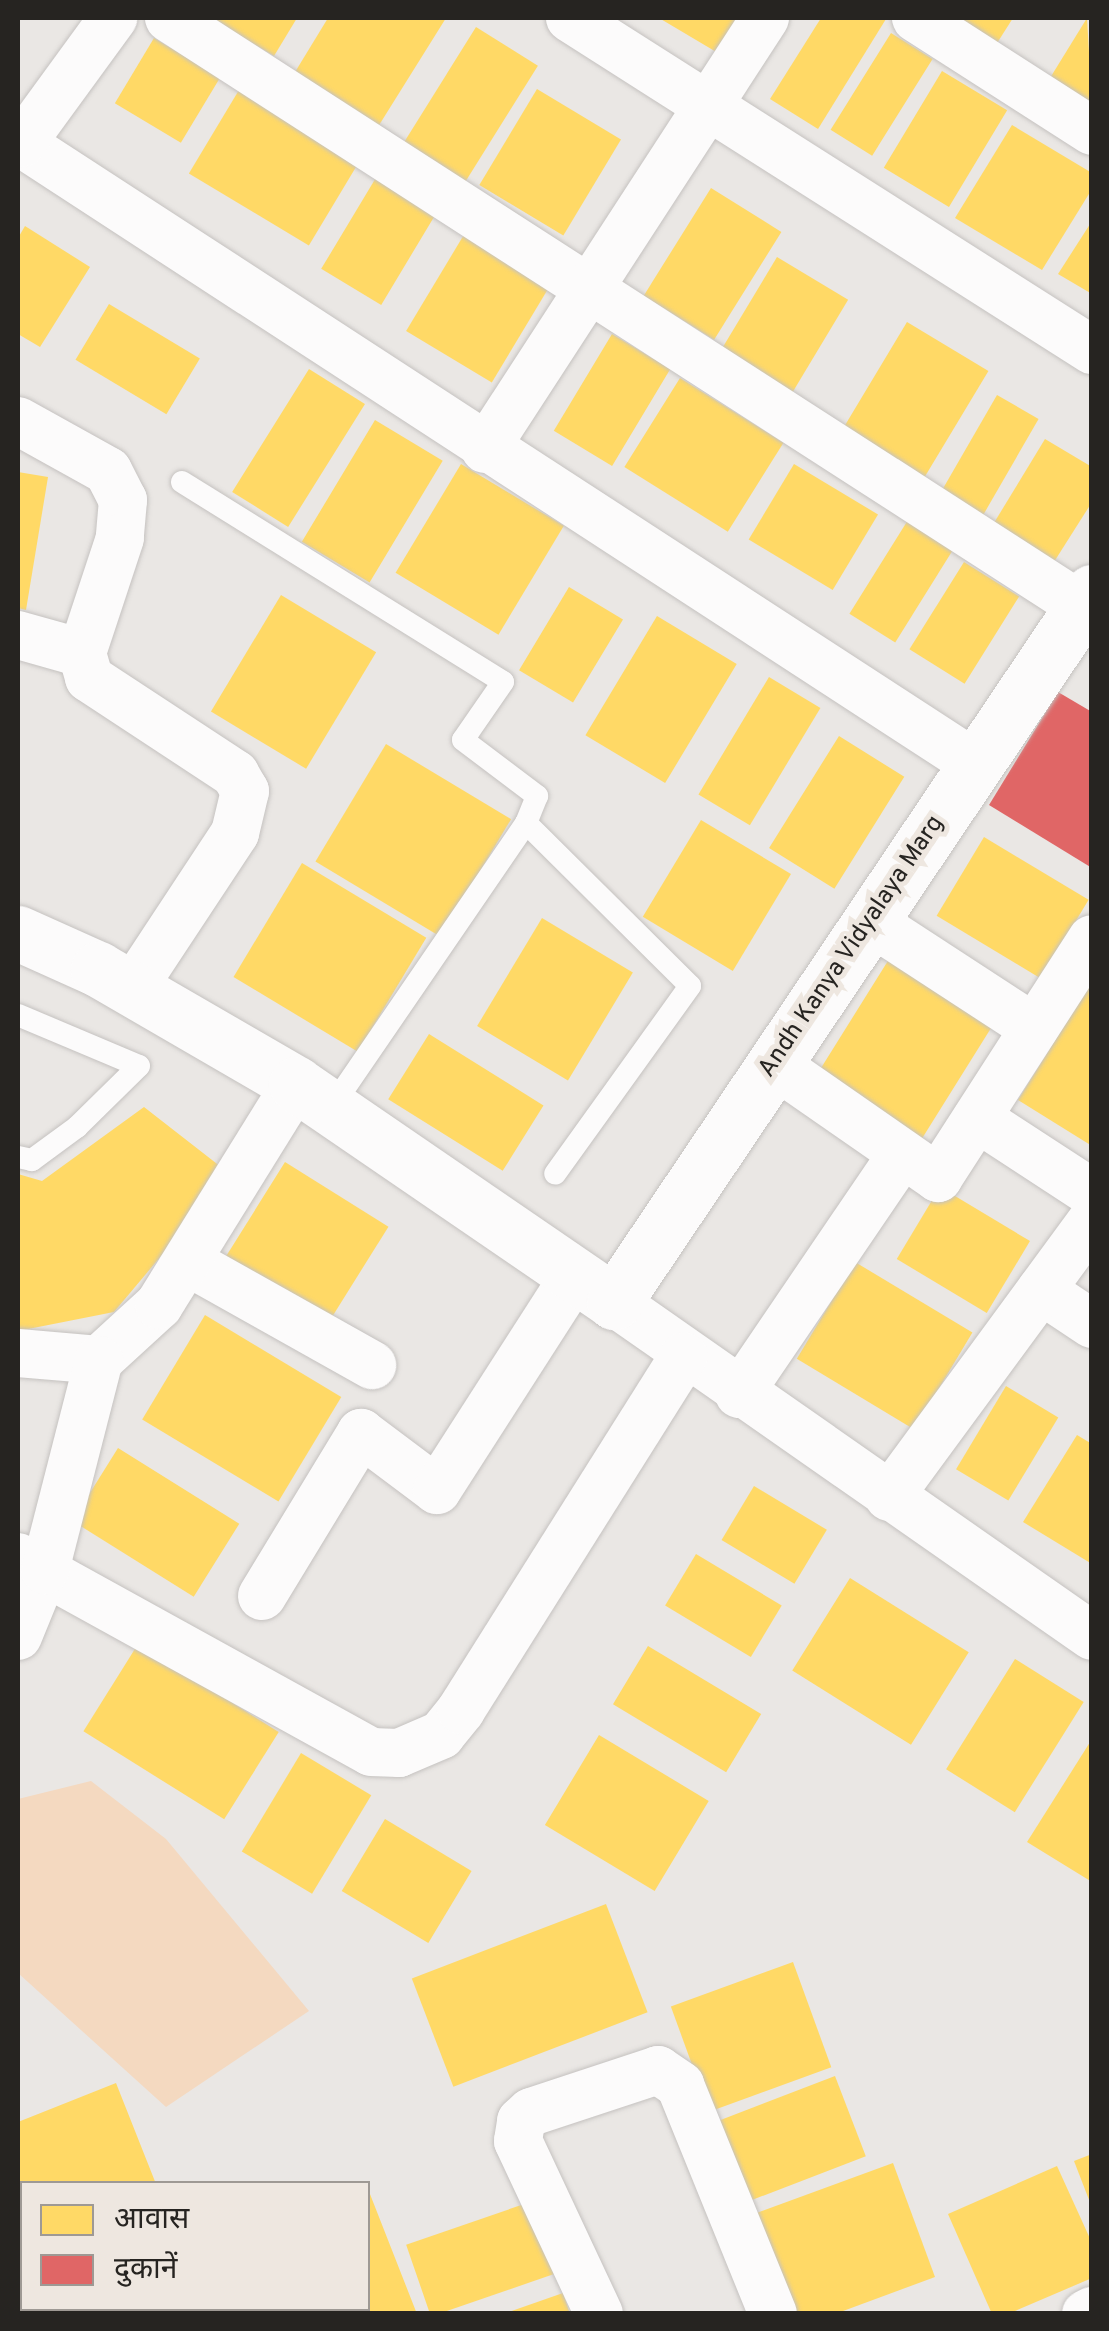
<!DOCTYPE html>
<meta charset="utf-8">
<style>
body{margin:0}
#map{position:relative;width:1109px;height:2331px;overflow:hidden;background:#eae7e4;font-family:Overpass,"Noto Sans Devanagari",sans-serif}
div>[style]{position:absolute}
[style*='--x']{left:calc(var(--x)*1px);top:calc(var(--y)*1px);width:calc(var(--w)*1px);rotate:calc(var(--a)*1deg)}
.green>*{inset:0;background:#f4d9c0}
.homes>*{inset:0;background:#ffd966;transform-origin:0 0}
.shops>*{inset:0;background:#e06666}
.roads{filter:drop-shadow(0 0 2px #c5c2c0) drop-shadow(0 0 2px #c5c2c0)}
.lane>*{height:22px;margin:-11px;padding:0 11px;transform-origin:11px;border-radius:11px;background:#fcfbfb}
.street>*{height:48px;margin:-24px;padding:0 24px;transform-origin:24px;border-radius:24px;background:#fcfbfb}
.secondary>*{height:55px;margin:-27.5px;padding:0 27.5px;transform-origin:27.5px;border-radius:27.5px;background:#fcfbfb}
span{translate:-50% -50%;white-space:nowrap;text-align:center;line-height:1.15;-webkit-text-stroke:10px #eee7e0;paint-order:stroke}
.street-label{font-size:25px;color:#262421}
.frame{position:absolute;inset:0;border:20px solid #262421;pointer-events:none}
.legend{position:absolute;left:20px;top:2181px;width:350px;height:130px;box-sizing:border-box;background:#eee7e0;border:2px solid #9e9994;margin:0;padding:12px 18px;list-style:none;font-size:30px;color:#262421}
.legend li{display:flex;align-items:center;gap:20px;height:50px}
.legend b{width:50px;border:2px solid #9e9994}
</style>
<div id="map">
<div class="green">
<div style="clip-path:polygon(91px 1781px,166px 1839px,309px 2011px,166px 2107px,18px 1973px,18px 1799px)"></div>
</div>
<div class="homes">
<div style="clip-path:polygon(211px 18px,297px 18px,274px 56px)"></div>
<div style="clip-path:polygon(328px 18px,446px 18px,376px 130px,292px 77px)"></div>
<div style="clip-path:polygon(659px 18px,740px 18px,718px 53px)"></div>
<div style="clip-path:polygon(821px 18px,886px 19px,818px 129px,770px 99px)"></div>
<div style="clip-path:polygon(936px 18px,1013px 18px,992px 51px)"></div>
<div style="clip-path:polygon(1087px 18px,1092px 103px,1042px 91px)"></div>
<div style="left:476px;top:27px;width:73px;height:139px;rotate:32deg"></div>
<div style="left:891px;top:33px;width:49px;height:114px;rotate:32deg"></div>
<div style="left:154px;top:38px;width:77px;height:76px;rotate:31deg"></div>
<div style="left:942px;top:71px;width:76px;height:113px;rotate:31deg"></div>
<div style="left:245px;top:80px;width:140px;height:109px;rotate:31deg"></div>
<div style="left:537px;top:89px;width:98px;height:112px;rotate:31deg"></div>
<div style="clip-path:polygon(1012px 125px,1092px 173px,1092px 189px,1042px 270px,955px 218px)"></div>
<div style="left:383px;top:166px;width:70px;height:120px;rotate:31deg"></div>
<div style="left:711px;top:188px;width:83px;height:127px;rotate:32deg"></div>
<div style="clip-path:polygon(1092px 221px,1092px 294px,1058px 274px)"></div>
<div style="left:471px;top:223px;width:100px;height:126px;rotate:31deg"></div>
<div style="clip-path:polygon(25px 226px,90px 267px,40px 347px,18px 334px,18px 238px)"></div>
<div style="left:777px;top:257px;width:83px;height:110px;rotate:31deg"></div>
<div style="left:109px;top:304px;width:106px;height:65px;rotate:31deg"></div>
<div style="left:907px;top:322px;width:95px;height:137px;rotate:31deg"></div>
<div style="left:612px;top:334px;width:68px;height:113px;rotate:31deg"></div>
<div style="left:309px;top:369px;width:66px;height:145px;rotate:32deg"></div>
<div style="left:680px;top:378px;width:122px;height:105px;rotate:32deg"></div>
<div style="left:997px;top:395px;width:48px;height:123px;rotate:30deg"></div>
<div style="left:375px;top:420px;width:79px;height:142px;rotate:31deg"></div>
<div style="clip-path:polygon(1045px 439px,1092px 467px,1092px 502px,1047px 573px,986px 536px)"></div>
<div style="left:461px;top:464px;width:120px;height:127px;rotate:31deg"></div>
<div style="left:794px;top:464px;width:98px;height:88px;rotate:31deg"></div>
<div style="clip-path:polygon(18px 472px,48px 477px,26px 610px,18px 608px)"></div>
<div style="left:913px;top:512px;width:54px;height:120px;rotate:32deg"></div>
<div style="left:964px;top:562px;width:65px;height:103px;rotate:32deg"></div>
<div style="left:569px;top:587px;width:63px;height:97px;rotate:31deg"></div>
<div style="left:281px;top:595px;width:111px;height:136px;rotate:31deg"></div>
<div style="left:657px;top:616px;width:93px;height:139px;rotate:31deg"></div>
<div style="left:769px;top:677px;width:60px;height:137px;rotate:31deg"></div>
<div style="left:839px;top:736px;width:77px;height:132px;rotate:32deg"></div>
<div style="left:386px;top:744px;width:146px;height:137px;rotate:31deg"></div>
<div style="left:701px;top:820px;width:105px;height:113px;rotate:31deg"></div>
<div style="left:984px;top:837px;width:122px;height:92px;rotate:31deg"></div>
<div style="left:302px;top:863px;width:145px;height:133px;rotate:31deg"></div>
<div style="left:542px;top:918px;width:106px;height:126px;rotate:31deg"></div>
<div style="left:891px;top:956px;width:123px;height:141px;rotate:32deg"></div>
<div style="clip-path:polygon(1092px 981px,1092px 1146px,1018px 1100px)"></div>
<div style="left:429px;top:1034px;width:135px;height:77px;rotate:32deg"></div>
<div style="clip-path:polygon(144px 1107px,230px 1174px,114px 1312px,18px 1331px,18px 1174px,42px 1181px)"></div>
<div style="left:285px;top:1162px;width:122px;height:113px;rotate:32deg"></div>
<div style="left:940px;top:1187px;width:105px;height:84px;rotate:31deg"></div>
<div style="left:855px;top:1262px;width:137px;height:113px;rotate:31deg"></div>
<div style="left:205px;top:1315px;width:159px;height:122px;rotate:31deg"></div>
<div style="left:1006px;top:1386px;width:61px;height:97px;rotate:31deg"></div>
<div style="clip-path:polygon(1077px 1435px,1092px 1444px,1092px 1564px,1023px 1522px)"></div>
<div style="left:118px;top:1448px;width:143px;height:86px;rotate:32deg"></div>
<div style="left:754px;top:1486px;width:85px;height:63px;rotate:31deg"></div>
<div style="left:696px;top:1554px;width:100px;height:60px;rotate:31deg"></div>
<div style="left:850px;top:1578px;width:140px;height:109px;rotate:32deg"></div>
<div style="left:138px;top:1644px;width:166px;height:103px;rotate:32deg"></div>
<div style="left:648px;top:1646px;width:132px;height:68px;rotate:31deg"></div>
<div style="left:1015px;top:1659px;width:81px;height:130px;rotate:32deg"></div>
<div style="left:599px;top:1735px;width:128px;height:105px;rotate:31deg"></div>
<div style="clip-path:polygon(1092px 1739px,1092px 1882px,1027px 1842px)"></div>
<div style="left:301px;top:1753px;width:82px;height:115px;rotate:31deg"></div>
<div style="left:385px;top:1819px;width:101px;height:84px;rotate:31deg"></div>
<div style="left:606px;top:1904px;width:116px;height:208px;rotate:69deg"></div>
<div style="left:793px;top:1962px;width:112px;height:130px;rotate:70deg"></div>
<div style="left:835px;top:2076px;width:86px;height:126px;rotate:69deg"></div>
<div style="clip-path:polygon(116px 2083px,156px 2184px,22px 2184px,18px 2264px,18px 2122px)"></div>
<div style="clip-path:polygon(1092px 2154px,1092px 2205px,1091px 2205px,1074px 2161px)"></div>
<div style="clip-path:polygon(893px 2163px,935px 2277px,835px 2314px,785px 2314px,748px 2216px)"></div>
<div style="clip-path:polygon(1057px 2166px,1092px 2243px,1092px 2278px,1008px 2314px,992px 2314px,948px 2214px)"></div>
<div style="clip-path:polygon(368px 2189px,417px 2314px,255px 2314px,253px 2308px,368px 2308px)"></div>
<div style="left:530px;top:2202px;width:76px;height:131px;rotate:71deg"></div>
<div style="clip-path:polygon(563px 2293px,570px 2314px,506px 2314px,506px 2313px)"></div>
</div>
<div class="shops">
<div style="clip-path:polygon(1058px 692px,1092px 712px,1092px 868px,989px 805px)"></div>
</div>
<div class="roads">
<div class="lane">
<div style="--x:182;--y:482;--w:378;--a:31.9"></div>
<div style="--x:503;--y:682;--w:70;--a:124.6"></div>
<div style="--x:463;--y:740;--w:93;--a:37.1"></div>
<div style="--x:537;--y:796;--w:29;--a:112"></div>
<div style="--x:526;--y:823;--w:231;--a:44.8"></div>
<div style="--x:690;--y:986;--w:231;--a:125.7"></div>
<div style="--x:18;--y:1015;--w:131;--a:22.9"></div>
<div style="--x:139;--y:1066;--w:87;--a:135.5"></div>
<div style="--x:77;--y:1127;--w:56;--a:143.7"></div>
<div style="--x:32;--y:1160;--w:14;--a:-168"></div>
<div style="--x:331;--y:1108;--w:345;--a:-55.6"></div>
</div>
<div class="street">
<div style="--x:169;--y:18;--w:1087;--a:32.8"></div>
<div style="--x:570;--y:18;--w:619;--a:32.46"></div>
<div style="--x:916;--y:18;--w:209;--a:32.7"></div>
<div style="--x:18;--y:141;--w:1142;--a:33.06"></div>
<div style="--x:22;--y:143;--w:155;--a:-53.9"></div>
<div style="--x:18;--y:421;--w:103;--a:29.1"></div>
<div style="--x:108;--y:471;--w:33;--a:63"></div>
<div style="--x:123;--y:500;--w:38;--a:95"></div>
<div style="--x:120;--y:538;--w:121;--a:108.3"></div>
<div style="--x:82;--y:653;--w:26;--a:74"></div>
<div style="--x:89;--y:678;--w:175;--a:33.3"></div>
<div style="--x:235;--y:774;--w:20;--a:60"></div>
<div style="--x:245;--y:791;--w:43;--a:103.4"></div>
<div style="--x:235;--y:833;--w:187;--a:123.4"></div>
<div style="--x:485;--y:449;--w:514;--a:-56.99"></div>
<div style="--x:18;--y:635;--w:66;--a:15.7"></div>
<div style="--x:870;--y:921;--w:196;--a:33.1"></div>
<div style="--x:774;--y:1064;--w:200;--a:34.8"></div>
<div style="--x:938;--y:1178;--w:284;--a:-57.2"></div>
<div style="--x:977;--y:1118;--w:137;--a:33.1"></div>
<div style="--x:190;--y:1263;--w:209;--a:29.3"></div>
<div style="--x:1041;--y:1290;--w:61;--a:33.7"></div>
<div style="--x:614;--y:1302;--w:583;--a:34.94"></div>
<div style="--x:18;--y:1353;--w:81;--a:4.9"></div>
<div style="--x:99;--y:1360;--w:81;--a:-42.5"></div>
<div style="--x:159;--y:1305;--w:260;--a:-58.2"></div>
<div style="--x:739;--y:1394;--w:290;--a:-55.8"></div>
<div style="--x:889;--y:1497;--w:343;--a:-53.7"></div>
<div style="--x:18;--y:1557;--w:403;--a:28.9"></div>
<div style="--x:371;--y:1752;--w:28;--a:2"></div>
<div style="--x:399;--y:1753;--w:46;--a:-23.2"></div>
<div style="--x:441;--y:1735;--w:32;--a:-51"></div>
<div style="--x:461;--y:1710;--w:418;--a:-57.8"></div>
<div style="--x:262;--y:1596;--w:191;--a:-58.7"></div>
<div style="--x:361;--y:1433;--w:95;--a:36.9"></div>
<div style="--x:437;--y:1490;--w:255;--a:-57.3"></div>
<div style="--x:18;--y:1636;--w:71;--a:-67.8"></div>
<div style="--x:45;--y:1570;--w:217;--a:-75.6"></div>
<div style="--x:56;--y:2308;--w:6;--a:72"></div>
<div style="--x:228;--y:2308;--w:6;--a:72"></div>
<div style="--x:599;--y:2314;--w:191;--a:-115.1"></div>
<div style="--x:518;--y:2141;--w:20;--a:-81"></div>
<div style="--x:521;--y:2121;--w:13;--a:-42"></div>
<div style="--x:531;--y:2112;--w:134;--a:-18.3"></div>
<div style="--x:658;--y:2070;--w:27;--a:34"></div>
<div style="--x:680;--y:2085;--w:247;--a:67.9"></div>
<div style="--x:1086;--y:2314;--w:7;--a:-27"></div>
</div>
<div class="secondary">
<div style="--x:18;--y:933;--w:88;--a:24.2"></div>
<div style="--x:98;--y:969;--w:229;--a:30.1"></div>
<div style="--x:296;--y:1084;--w:386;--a:34.4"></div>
<div style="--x:614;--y:1302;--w:856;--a:-56.05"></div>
</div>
</div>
<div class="street-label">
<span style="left:852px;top:947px;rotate:-56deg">Andh Kanya Vidyalaya Marg</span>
</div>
<div class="frame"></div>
<ul class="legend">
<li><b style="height:28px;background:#ffd966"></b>आवास</li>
<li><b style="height:28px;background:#e06666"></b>दुकानें</li>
</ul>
</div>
